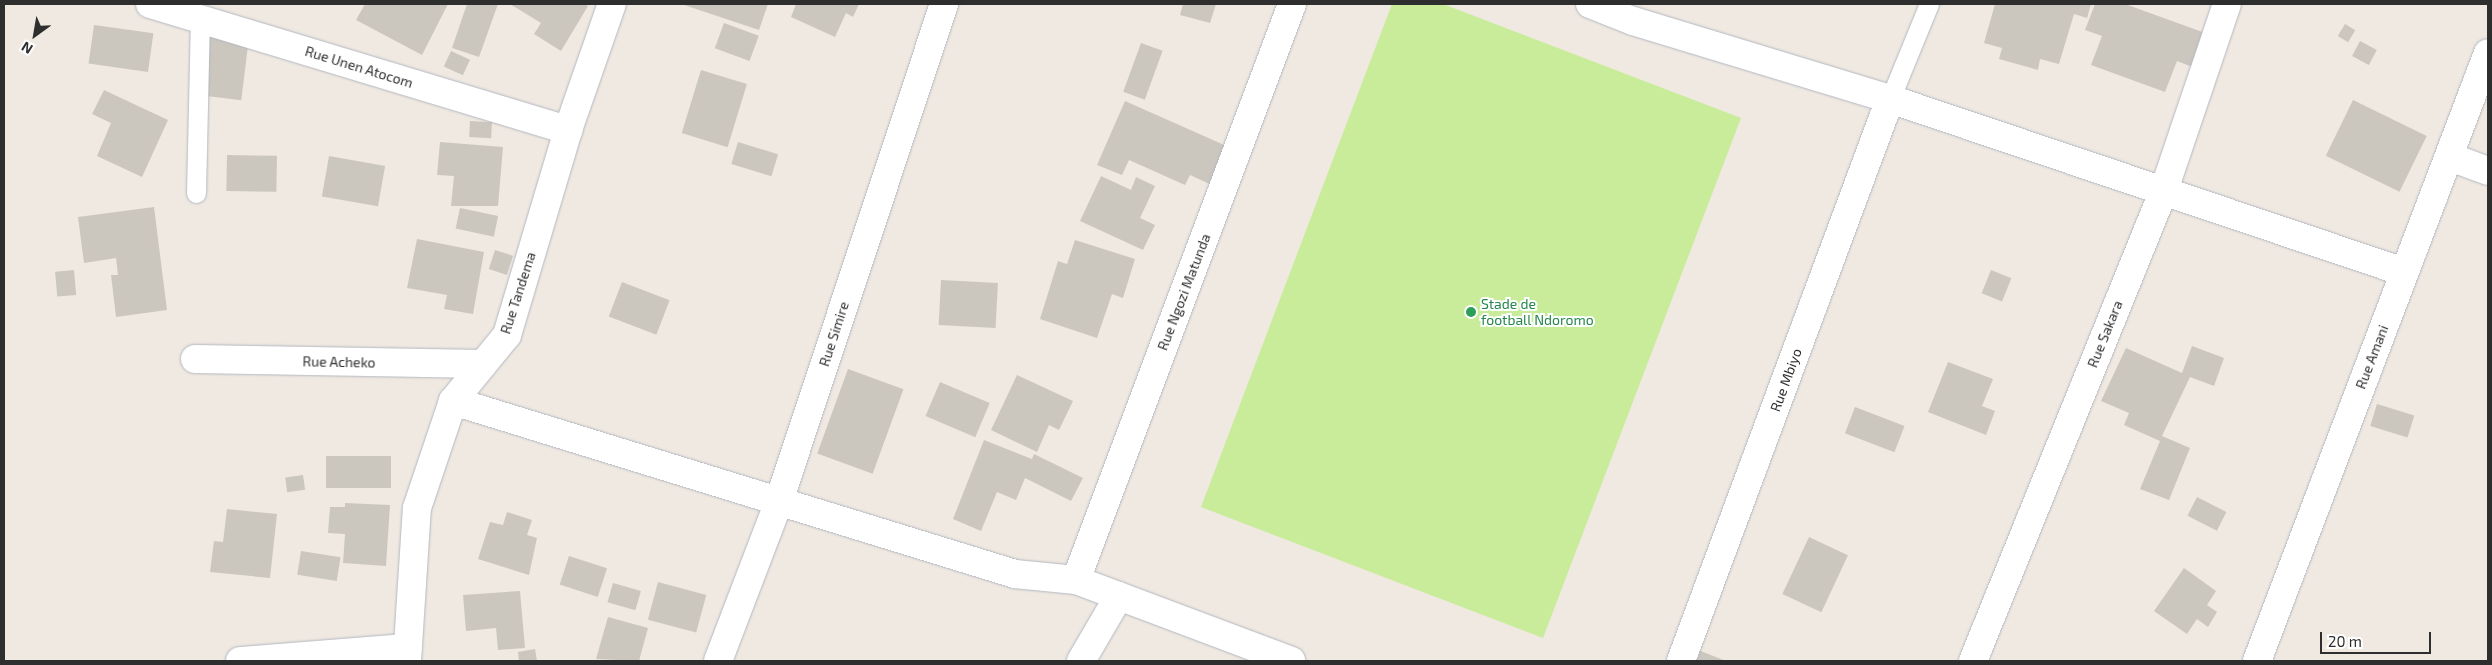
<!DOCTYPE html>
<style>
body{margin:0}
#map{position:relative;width:2492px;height:665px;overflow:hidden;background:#efe9e1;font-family:"Exo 2",sans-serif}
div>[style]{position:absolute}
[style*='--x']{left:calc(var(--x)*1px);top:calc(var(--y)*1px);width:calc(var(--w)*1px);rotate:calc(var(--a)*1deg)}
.pitch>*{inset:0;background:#c9ec9a}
.building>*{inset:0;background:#cbc7bf;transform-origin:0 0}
.roads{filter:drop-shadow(0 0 1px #b4b7c1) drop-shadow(0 0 1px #b4b7c1)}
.service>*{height:19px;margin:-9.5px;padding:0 9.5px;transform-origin:9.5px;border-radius:9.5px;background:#fff}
.minor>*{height:28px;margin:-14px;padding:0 14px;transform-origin:14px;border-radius:14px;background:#fff}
.dots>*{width:14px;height:14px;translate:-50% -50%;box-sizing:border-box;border:2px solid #fff;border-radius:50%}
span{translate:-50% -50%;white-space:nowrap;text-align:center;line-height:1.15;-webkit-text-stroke:4px #fff;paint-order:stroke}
.street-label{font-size:14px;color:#2e2e2e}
.leisure-label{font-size:14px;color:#27864d}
.left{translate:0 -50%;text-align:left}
.frame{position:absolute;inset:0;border:5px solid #2e2e2e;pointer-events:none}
.north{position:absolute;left:10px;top:10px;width:50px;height:50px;-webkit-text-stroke:4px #fff;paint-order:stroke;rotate:212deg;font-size:14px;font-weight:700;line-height:20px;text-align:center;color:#2e2e2e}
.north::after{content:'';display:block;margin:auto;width:18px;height:22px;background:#2e2e2e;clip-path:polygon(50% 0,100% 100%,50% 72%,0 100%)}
.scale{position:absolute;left:2320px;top:632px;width:111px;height:22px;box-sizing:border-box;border:2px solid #2e2e2e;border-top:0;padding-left:6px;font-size:15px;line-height:18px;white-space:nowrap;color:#2e2e2e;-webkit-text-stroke:4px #fff;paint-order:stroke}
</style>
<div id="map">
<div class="pitch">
<div style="clip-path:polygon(1392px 4px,1443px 4px,1741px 118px,1543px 638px,1201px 507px)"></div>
</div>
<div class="building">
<div style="clip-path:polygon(365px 4px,448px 4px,422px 55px,356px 20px)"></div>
<div style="clip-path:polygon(467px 4px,498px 4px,479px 57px,452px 48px)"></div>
<div style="clip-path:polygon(510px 4px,584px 4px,588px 6px,561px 51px,534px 34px,541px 23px)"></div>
<div style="clip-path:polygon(681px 4px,768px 4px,759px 30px)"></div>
<div style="clip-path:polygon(796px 4px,859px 4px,853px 17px,846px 13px,835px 37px,791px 17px)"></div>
<div style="clip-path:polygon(1183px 4px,1216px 4px,1210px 23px,1180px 15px)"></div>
<div style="clip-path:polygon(1995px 4px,2091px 4px,2087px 18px,2074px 14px,2059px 64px,2040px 59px,2038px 70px,1999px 59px,2002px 48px,1984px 43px)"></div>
<div style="clip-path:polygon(2095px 4px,2125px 4px,2208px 34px,2195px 68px,2177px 61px,2165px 92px,2091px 65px,2102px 36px,2085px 30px)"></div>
<div style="left:724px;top:23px;width:37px;height:27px;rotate:20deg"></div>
<div style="left:2345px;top:24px;width:12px;height:14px;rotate:31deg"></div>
<div style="left:94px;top:25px;width:60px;height:39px;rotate:8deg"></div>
<div style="left:210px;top:35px;width:39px;height:61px;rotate:7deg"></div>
<div style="left:2360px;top:41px;width:19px;height:17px;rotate:28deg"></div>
<div style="left:1141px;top:43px;width:23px;height:52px;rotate:20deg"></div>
<div style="left:451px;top:51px;width:21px;height:17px;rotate:25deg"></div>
<div style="left:701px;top:70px;width:48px;height:66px;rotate:17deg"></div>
<div style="clip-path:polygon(104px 90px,168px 120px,142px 177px,97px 156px,111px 123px,92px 114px)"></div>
<div style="left:2353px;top:100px;width:82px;height:62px;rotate:26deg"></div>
<div style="clip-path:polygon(1125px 101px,1231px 148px,1214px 186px,1190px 175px,1185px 185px,1129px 160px,1122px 175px,1097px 165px)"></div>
<div style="left:470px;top:121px;width:22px;height:16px;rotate:3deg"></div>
<div style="clip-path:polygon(440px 142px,503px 147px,498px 206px,451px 206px,454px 176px,437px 175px)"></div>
<div style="left:738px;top:142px;width:42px;height:23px;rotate:17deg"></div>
<div style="left:227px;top:155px;width:50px;height:36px;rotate:1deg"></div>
<div style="left:329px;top:156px;width:57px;height:41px;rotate:10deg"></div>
<div style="clip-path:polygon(1101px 176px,1131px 190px,1136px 177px,1155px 186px,1140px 218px,1155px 225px,1143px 250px,1080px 221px)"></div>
<div style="clip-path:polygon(154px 207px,167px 310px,116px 317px,111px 275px,118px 275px,116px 258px,84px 263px,78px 217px)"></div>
<div style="left:460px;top:208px;width:39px;height:21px;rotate:12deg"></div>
<div style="clip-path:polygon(417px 239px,484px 252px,473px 314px,444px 309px,447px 295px,407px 288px)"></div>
<div style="clip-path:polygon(1075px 240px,1135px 259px,1123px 298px,1112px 294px,1097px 338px,1040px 319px,1058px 261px,1067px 264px)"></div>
<div style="left:495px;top:250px;width:19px;height:20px;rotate:18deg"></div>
<div style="left:74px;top:270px;width:25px;height:19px;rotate:85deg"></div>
<div style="left:1991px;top:270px;width:22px;height:25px;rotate:22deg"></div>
<div style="left:941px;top:280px;width:57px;height:45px;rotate:3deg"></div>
<div style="left:622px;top:282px;width:51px;height:37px;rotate:21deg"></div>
<div style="clip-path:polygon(2192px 346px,2224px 358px,2214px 386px,2190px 377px,2162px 436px,2190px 448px,2169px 500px,2140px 489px,2160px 441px,2124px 425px,2129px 413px,2101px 401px,2126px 348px,2182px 373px)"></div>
<div style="clip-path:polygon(1948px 362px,1993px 379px,1982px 406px,1995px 411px,1986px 435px,1928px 412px)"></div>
<div style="left:848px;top:369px;width:59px;height:90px;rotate:20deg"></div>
<div style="clip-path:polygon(1017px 375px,1073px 401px,1059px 430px,1049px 425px,1037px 452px,991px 430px)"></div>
<div style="left:940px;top:382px;width:54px;height:37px;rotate:23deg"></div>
<div style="left:2377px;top:404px;width:39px;height:23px;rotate:17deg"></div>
<div style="left:1855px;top:407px;width:53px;height:28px;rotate:21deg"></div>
<div style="clip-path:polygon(984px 440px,1032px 459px,1034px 454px,1083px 478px,1071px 501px,1025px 478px,1016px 500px,997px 492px,981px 531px,953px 519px)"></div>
<div style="left:326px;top:456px;width:65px;height:32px"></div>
<div style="left:303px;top:475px;width:15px;height:18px;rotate:82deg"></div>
<div style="left:2197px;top:497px;width:33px;height:21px;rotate:27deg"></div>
<div style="clip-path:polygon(345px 503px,390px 505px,386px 566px,343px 563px,345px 534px,328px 533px,330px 507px,345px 507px)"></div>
<div style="clip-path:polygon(227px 509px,277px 514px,270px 578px,210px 572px,214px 541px,223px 542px)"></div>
<div style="clip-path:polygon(507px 512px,532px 520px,527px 535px,537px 538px,529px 575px,478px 559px,490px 522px,503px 525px)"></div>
<div style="left:1809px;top:537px;width:43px;height:63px;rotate:25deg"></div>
<div style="left:301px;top:551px;width:40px;height:24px;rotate:9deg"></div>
<div style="left:569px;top:556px;width:40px;height:30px;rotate:18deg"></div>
<div style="clip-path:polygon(2184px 568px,2216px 591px,2207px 605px,2217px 612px,2208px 627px,2197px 619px,2187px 634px,2154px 611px)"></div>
<div style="left:658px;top:582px;width:50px;height:39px;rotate:15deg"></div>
<div style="left:613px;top:583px;width:29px;height:20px;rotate:16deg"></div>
<div style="clip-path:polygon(520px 591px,525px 648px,498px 650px,496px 628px,466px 631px,463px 595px)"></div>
<div style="clip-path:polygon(608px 617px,648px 628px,639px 661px,596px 659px)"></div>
<div style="clip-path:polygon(535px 649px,537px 661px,519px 661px,518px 652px)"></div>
<div style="clip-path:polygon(1698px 650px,1726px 661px,1694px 661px)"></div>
</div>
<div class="roads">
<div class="service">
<div style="--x:1890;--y:99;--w:103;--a:-67.7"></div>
<div style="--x:196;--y:193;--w:174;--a:-88.7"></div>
</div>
<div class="minor">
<div style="--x:150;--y:4;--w:437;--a:16.8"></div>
<div style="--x:1590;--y:4;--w:46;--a:21.6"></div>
<div style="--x:1633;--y:21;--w:269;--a:16.9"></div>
<div style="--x:1890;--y:99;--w:542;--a:18.6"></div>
<div style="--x:2450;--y:157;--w:40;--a:20.2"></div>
<div style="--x:195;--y:359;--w:288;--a:1"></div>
<div style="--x:453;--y:401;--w:588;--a:17.11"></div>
<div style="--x:1015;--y:574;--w:61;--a:5.6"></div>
<div style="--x:1076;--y:580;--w:230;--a:20.6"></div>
<div style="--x:1076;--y:580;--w:615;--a:-69.44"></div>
<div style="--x:240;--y:661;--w:168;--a:-4.5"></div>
<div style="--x:407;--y:661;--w:153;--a:-86.3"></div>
<div style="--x:417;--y:508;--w:113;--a:-71.4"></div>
<div style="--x:453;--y:401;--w:85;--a:-50.7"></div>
<div style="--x:507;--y:335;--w:214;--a:-73.4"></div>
<div style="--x:568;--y:130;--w:133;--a:-70.8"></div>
<div style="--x:718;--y:661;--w:171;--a:-69.1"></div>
<div style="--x:779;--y:501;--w:524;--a:-71.63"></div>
<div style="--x:1081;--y:661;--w:75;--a:-59.7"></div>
<div style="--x:1681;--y:661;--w:600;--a:-69.6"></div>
<div style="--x:1973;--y:661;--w:508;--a:-67.93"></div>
<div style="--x:2164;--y:190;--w:196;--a:-71.3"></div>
<div style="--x:2257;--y:661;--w:650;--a:-69.2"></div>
</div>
</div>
<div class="dots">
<div style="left:1471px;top:312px;background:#2e9e5b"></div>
</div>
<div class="street-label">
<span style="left:359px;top:67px;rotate:17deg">Rue Unen Atocom</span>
<span style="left:1184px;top:292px;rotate:-69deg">Rue Ngozi Matunda</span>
<span style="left:518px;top:293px;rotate:-72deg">Rue Tandema</span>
<span style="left:834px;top:334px;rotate:-72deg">Rue Simire</span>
<span style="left:2105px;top:334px;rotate:-68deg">Rue Sakara</span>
<span style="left:2372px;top:357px;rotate:-69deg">Rue Amani</span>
<span style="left:339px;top:362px;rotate:1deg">Rue Acheko</span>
<span style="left:1786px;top:380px;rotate:-70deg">Rue Mbiyo</span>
</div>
<div class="leisure-label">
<span class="left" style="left:1481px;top:312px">Stade de<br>football Ndoromo</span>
</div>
<div class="frame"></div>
<div class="north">N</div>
<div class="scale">20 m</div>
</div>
